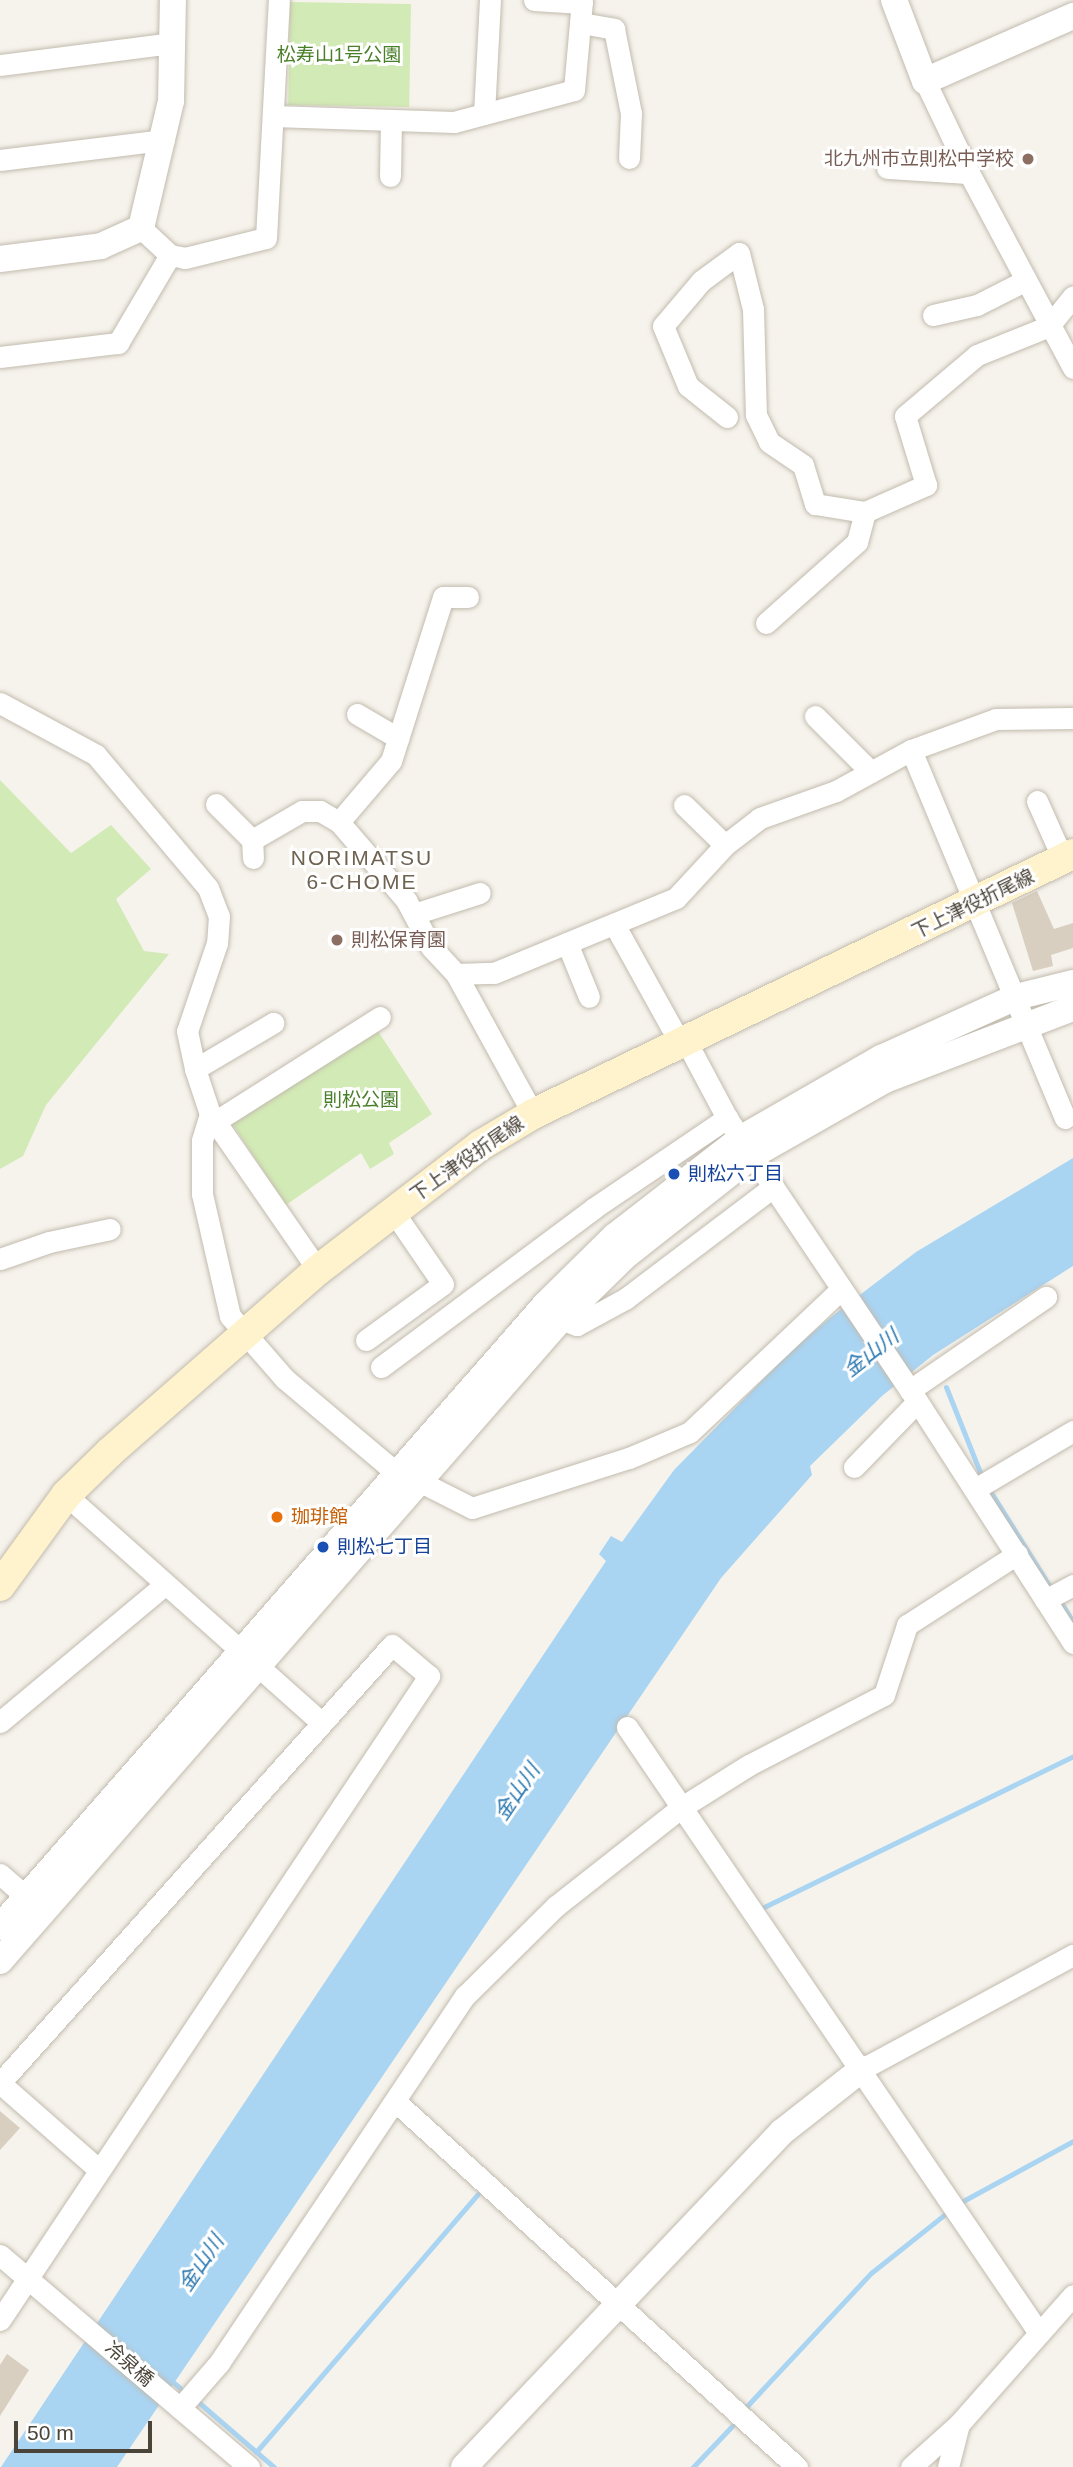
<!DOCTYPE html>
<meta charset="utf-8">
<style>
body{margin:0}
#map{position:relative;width:1073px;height:2467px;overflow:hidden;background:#f6f3ec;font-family:Arial,"Noto Sans JP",sans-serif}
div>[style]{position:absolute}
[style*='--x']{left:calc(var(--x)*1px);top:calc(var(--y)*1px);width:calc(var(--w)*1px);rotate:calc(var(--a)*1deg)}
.green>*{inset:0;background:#d2eab5;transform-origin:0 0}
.water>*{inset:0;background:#a9d4f2}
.stream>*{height:5px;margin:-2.5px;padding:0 2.5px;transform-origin:2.5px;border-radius:2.5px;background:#a9d4f2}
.building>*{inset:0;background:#d8cfc1}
.roads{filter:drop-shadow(0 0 2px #c2bbae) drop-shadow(0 0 2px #c2bbae)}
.minor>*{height:21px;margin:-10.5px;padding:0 10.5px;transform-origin:10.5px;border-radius:10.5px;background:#fff}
.tertiary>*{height:26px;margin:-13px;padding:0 13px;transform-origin:13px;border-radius:13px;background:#fff}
.secondary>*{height:30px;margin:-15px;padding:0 15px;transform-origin:15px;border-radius:15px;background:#fff3cd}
.dots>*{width:19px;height:19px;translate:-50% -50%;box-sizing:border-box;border:4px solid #fff;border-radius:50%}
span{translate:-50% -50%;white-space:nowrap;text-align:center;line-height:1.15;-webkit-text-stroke:6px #fff;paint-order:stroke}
.park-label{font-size:19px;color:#4a7f2a}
.education-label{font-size:19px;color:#785e54}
.right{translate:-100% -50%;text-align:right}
.left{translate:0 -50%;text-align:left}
.street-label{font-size:19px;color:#4b4439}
.transit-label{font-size:19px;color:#164399}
.food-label{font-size:19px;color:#c56008}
.neighbourhood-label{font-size:21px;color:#6e6250;letter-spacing:2px}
.water-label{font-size:21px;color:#2e7ab2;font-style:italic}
.scale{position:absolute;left:14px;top:2421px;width:138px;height:32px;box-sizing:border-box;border:4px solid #4b4439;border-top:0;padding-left:9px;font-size:21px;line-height:24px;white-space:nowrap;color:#4b4439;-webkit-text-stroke:5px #fff;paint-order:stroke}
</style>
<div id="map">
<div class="green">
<div style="left:290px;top:2px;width:121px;height:103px;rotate:1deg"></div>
<div style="clip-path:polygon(0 780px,71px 853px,111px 825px,151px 869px,116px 899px,144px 951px,169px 954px,46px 1105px,23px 1156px,0 1169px)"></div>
<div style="clip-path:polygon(376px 1028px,432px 1114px,389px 1143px,394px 1154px,370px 1169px,361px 1153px,286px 1205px,231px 1122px)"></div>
</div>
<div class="water">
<div style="clip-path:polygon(1073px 1158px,1073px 1266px,933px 1355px,882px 1396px,810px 1466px,812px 1475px,721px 1578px,117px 2467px,1px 2467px,606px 1561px,599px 1554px,611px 1536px,622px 1542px,674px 1470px,792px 1350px,831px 1317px,916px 1252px)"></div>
</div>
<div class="stream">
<div style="--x:946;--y:1387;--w:97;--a:68.2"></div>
<div style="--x:987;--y:1486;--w:123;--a:58"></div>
<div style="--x:1060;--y:1601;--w:25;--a:58"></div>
<div style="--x:764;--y:1907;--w:344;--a:-26"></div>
<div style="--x:963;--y:2201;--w:125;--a:-28.6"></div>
<div style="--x:169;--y:2379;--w:14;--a:39"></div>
<div style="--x:196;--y:2400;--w:103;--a:40.7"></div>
<div style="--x:746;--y:2407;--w:183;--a:-47"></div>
<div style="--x:871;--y:2273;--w:93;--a:-38.5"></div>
<div style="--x:256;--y:2452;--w:340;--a:-49.3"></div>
<div style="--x:693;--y:2467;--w:57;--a:-46.4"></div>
</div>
<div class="building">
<div style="clip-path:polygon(1037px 891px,1054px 929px,1073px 923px,1073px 948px,1051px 955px,1053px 966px,1033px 971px,1012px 903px)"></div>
<div style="clip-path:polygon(0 2111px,20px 2128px,0 2150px)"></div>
<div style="clip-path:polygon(7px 2354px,29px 2370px,0 2416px,0 2365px)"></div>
</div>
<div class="roads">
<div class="minor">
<div style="--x:534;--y:0;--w:48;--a:3.6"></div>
<div style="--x:581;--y:23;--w:34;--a:10"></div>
<div style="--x:614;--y:29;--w:86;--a:78.6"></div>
<div style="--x:631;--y:113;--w:45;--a:92.5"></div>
<div style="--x:0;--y:65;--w:172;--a:-7.3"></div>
<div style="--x:925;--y:81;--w:102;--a:64.4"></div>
<div style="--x:969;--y:173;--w:221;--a:61.9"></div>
<div style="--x:484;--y:114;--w:114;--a:-87"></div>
<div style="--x:273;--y:116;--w:181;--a:1.9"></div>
<div style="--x:454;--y:122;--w:124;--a:-14.9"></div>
<div style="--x:574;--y:90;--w:90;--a:-84.9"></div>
<div style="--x:0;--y:160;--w:165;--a:-7"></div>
<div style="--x:887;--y:168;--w:82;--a:3.5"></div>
<div style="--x:390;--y:176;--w:55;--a:-89"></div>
<div style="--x:141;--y:228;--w:40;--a:43"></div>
<div style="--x:170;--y:255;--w:15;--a:11"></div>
<div style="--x:185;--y:258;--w:83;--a:-13.9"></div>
<div style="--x:266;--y:238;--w:238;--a:-86.9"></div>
<div style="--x:933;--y:315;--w:45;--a:-12.8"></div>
<div style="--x:977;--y:305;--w:55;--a:-27"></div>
<div style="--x:0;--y:357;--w:119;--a:-6.8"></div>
<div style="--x:118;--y:343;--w:102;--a:-59.4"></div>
<div style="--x:727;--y:417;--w:50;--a:-141.5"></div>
<div style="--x:688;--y:386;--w:65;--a:-112.6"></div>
<div style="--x:663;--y:326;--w:59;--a:-49.8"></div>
<div style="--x:701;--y:281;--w:47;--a:-36.4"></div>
<div style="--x:739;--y:253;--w:58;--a:76"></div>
<div style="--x:753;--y:309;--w:106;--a:88.4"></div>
<div style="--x:756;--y:415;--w:30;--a:64"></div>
<div style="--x:769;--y:442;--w:41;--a:34.1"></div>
<div style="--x:803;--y:465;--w:41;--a:72.9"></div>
<div style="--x:815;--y:504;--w:51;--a:9.1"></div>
<div style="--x:865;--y:512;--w:67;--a:-23.9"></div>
<div style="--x:926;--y:485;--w:72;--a:-106.9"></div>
<div style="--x:905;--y:416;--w:94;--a:-40.3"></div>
<div style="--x:977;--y:355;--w:78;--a:-21.9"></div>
<div style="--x:1049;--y:326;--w:38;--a:-51"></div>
<div style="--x:766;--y:623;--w:122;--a:-41.7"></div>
<div style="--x:857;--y:542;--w:31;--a:-75"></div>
<div style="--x:0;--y:703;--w:109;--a:28.4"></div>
<div style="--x:96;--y:755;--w:174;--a:49.9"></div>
<div style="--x:208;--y:888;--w:30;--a:69"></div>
<div style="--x:219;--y:916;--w:27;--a:94"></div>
<div style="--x:217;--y:943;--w:93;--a:108.8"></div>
<div style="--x:187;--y:1031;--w:39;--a:78"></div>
<div style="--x:195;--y:1069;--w:47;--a:71.6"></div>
<div style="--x:210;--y:1114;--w:190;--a:55.3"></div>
<div style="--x:357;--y:714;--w:48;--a:30.3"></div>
<div style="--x:815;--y:716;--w:79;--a:45"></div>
<div style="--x:911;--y:750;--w:399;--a:67.3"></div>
<div style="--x:1037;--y:801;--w:64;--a:65.9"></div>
<div style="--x:216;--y:804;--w:51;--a:45"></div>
<div style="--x:684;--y:805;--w:57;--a:44.3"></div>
<div style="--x:339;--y:822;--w:80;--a:-49.6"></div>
<div style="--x:391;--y:761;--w:172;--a:-72.4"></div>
<div style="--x:443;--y:597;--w:25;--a:0"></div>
<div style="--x:253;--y:858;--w:18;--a:-93"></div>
<div style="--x:252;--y:840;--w:58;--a:-30.1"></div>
<div style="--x:302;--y:811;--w:18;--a:0"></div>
<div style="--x:320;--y:811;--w:22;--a:30"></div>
<div style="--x:339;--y:822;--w:103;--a:49.3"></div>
<div style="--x:406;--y:900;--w:53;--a:62"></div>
<div style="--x:431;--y:947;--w:37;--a:47"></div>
<div style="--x:456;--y:974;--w:160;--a:61.2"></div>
<div style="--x:414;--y:914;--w:69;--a:-17.7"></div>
<div style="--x:614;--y:924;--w:138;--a:61"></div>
<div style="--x:567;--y:943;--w:58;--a:67.8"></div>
<div style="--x:456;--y:974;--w:38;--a:-2"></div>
<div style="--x:494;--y:973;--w:197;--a:-22.4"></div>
<div style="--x:676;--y:898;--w:72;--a:-47.2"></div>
<div style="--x:725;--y:845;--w:44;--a:-37.6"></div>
<div style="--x:760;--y:818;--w:81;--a:-19.6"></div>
<div style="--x:836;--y:791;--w:85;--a:-28.7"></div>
<div style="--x:911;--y:750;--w:90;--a:-20"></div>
<div style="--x:996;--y:719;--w:77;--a:-0.7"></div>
<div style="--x:687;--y:1043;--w:85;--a:61.9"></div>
<div style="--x:727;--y:1118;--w:328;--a:56.1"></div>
<div style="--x:910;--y:1390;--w:301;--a:57.2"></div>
<div style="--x:195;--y:1069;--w:91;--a:-30.5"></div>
<div style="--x:210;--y:1114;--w:27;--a:107"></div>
<div style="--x:202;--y:1140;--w:54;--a:90"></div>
<div style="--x:202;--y:1194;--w:125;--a:77.1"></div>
<div style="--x:230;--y:1316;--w:84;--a:48.9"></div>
<div style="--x:285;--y:1379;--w:133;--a:40.1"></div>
<div style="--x:387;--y:1465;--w:95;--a:26.8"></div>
<div style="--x:472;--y:1508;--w:165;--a:-17.7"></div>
<div style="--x:629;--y:1458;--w:66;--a:-23.1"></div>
<div style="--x:690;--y:1432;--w:207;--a:-43.4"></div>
<div style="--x:216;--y:1121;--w:194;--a:-32.4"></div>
<div style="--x:0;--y:1259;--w:52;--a:-19.1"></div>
<div style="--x:49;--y:1242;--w:62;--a:-12"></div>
<div style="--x:561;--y:1319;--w:17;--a:21"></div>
<div style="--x:577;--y:1325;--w:55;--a:-28.4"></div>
<div style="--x:625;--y:1299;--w:186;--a:-37.1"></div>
<div style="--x:366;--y:1340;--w:95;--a:-36"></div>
<div style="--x:443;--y:1284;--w:88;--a:-124.4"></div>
<div style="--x:381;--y:1367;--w:266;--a:-36.7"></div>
<div style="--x:594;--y:1208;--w:161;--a:-34.1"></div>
<div style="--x:910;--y:1390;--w:165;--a:-34.4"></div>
<div style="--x:854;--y:1467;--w:91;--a:-45.9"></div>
<div style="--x:975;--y:1489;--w:114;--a:-30.6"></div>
<div style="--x:66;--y:1495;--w:341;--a:41.7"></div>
<div style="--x:1045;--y:1600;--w:32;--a:-28"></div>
<div style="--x:0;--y:1722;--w:212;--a:-39.8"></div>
<div style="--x:627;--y:1727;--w:733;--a:55.79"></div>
<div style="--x:0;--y:1874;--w:35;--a:41"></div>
<div style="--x:862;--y:2069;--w:240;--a:-28.4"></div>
<div style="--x:395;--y:2101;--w:544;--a:42.32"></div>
<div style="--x:0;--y:2255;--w:327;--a:40.4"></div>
<div style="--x:0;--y:2320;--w:774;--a:-56.33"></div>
<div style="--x:429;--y:1676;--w:48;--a:-140"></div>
<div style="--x:392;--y:1645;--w:588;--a:131.83"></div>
<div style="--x:0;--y:2083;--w:130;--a:41.3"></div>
<div style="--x:180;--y:2408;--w:60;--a:-49.1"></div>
<div style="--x:219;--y:2363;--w:442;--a:-56.2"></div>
<div style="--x:465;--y:1996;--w:128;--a:-44.7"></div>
<div style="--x:556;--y:1906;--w:160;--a:-38.2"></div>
<div style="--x:682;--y:1807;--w:79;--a:-32.1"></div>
<div style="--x:749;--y:1765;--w:152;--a:-27.4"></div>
<div style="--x:884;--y:1695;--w:74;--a:-71.8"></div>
<div style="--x:907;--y:1625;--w:131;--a:-32.8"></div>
<div style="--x:911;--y:2467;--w:64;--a:-41.9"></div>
<div style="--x:959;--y:2424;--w:172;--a:-48.5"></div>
<div style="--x:948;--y:2467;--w:44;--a:-75.7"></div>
</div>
<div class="tertiary">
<div style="--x:894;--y:0;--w:87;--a:69.1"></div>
<div style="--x:925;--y:81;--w:162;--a:-23.7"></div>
<div style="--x:0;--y:259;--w:102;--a:-7.3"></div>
<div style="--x:101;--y:246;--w:44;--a:-24.2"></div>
<div style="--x:141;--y:228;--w:130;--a:-76.7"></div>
<div style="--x:171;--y:101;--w:101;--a:-88.9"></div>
<div style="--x:0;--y:1927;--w:827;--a:-48.77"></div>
<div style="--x:545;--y:1305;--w:98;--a:-44.6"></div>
<div style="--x:615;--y:1236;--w:158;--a:-37.8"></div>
<div style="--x:740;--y:1139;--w:163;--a:-29.9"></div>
<div style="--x:881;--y:1058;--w:148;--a:-24.3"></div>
<div style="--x:1016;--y:997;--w:59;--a:-13.8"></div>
<div style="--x:0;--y:1961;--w:853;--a:-48.85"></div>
<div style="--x:561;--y:1319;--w:88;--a:-44.5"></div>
<div style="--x:624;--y:1257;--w:164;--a:-38.3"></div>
<div style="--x:753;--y:1155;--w:152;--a:-29.6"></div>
<div style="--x:885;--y:1080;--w:201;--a:-21"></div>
<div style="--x:464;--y:2467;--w:462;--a:-46.5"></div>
<div style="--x:782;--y:2132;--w:102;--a:-38.2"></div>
</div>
<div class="secondary">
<div style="--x:0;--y:1586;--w:112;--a:-54"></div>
<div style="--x:66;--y:1495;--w:62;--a:-44.3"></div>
<div style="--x:110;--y:1452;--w:276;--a:-41.2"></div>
<div style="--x:318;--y:1270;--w:205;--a:-37.5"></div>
<div style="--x:481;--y:1145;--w:61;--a:-30.8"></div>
<div style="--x:533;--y:1114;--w:599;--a:-25.71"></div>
</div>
</div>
<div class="dots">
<div style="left:1028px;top:159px;background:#8d6e63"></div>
<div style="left:337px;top:940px;background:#8d6e63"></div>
<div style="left:674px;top:1174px;background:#1a4fb4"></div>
<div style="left:277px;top:1517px;background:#e8710a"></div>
<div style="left:323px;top:1547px;background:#1a4fb4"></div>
</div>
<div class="park-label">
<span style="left:339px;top:55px">松寿山1号公園</span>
<span style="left:361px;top:1100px">則松公園</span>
</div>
<div class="education-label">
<span class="right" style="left:1014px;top:159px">北九州市立則松中学校</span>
<span class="left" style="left:351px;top:940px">則松保育園</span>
</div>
<div class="street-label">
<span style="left:973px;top:904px;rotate:-26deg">下上津役折尾線</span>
<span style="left:467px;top:1159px;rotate:-35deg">下上津役折尾線</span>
<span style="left:129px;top:2364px;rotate:41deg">冷泉橋</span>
</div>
<div class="transit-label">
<span class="left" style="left:688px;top:1174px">則松六丁目</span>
<span class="left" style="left:337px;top:1547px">則松七丁目</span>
</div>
<div class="food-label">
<span class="left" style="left:291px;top:1517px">珈琲館</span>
</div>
<div class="neighbourhood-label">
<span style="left:362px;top:870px">NORIMATSU<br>6-CHOME</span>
</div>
<div class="water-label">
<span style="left:871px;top:1353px;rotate:-38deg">金山川</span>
<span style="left:517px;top:1792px;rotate:-56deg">金山川</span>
<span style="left:201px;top:2263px;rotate:-56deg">金山川</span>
</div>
<div class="scale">50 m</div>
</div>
